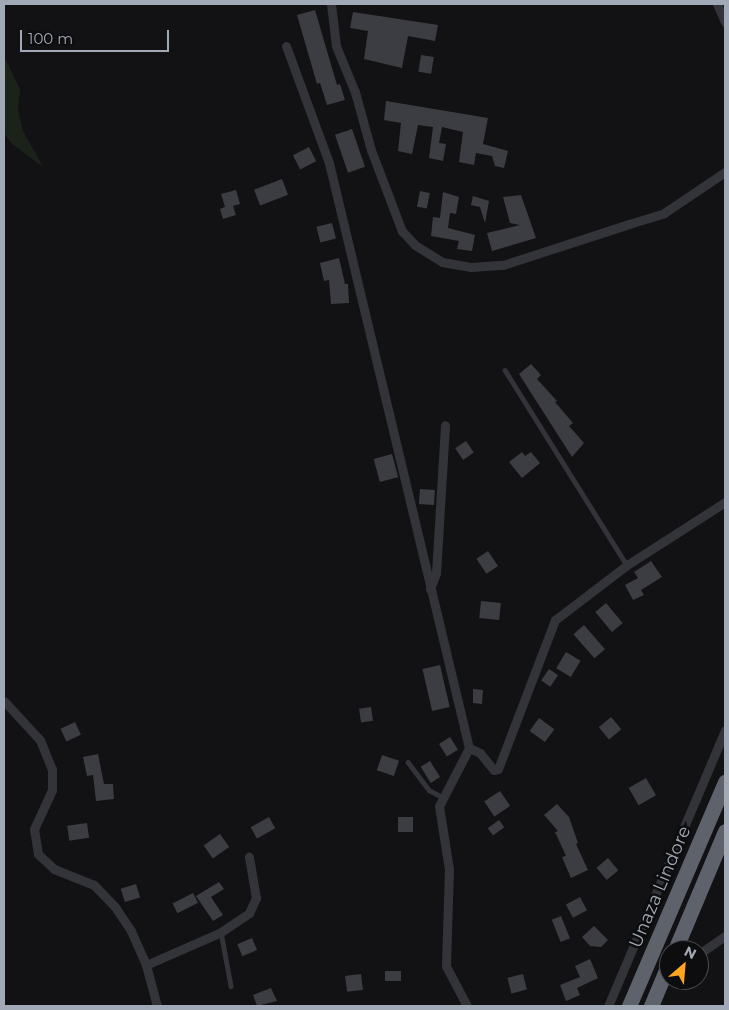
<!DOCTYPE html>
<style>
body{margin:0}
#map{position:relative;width:729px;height:1010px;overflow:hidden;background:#121214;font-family:Montserrat,sans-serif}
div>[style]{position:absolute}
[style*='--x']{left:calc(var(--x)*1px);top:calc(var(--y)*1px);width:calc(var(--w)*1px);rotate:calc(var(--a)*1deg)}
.green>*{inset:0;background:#1a221a}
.building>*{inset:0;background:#3c3d42;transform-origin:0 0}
.lane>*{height:4.5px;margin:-2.25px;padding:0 2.25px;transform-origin:2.25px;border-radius:2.25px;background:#333439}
.street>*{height:9px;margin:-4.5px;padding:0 4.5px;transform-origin:4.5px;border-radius:4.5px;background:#333439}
.highway>*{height:15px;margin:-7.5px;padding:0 7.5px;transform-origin:7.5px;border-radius:7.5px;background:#5e626b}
span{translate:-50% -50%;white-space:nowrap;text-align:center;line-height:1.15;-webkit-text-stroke:5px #0d0d0f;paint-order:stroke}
.street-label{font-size:18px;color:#a2a9b6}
.frame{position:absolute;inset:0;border:5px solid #a2a9b6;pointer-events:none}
.north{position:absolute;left:659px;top:940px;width:50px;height:50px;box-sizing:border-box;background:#0d0d0f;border:1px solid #494b52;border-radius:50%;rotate:27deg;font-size:14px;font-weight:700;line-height:20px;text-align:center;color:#a2a9b6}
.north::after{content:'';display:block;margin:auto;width:18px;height:22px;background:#ffa51f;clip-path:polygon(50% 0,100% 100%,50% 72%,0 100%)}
.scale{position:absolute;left:20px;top:30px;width:149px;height:22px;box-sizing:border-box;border:2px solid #a2a9b6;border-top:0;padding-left:6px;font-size:15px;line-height:18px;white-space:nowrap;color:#a2a9b6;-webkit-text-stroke:4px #0d0d0f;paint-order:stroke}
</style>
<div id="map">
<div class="green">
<div style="clip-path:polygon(4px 56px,20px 89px,18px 109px,23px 131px,43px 167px,11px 143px,4px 133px)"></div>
</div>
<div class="building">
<div style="clip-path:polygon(315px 10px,337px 85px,340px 84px,345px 100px,327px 105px,320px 83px,317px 84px,297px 15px)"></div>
<div style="clip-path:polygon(353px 12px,438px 25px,435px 41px,408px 36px,402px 68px,364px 59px,368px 31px,350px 28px)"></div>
<div style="left:421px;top:55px;width:13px;height:17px;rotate:9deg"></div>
<div style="clip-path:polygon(386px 101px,488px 118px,483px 144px,508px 151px,504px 168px,495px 166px,492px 156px,476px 153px,474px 165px,459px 162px,463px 132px,442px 127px,439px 143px,446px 144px,443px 161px,429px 158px,433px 127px,418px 125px,412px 154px,398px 151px,401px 123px,384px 120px)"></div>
<div style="left:352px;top:129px;width:40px;height:18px;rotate:71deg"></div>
<div style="left:309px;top:147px;width:16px;height:18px;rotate:63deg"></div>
<div style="left:282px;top:179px;width:17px;height:30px;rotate:69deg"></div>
<div style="clip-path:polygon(236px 190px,240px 204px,233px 206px,236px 215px,223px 219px,220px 209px,225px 207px,221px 194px)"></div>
<div style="left:420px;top:191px;width:10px;height:16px;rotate:11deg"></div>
<div style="clip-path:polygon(443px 192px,459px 197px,456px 214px,450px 213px,448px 228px,475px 235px,472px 251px,457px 249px,459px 241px,431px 236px,433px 217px,440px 218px)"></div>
<div style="clip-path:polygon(521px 195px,536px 238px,492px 251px,487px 233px,520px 225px,510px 223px,503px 197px)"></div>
<div style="clip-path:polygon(473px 196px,489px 201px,485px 223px,480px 207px,471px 205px)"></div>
<div style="left:332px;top:223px;width:16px;height:16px;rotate:76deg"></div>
<div style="clip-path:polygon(339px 258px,345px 284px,348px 284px,349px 303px,331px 304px,329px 280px,324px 281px,320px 263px)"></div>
<div style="clip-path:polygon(531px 364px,541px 375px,537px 379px,557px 401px,555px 402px,573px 423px,569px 426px,584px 443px,572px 457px,519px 374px)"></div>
<div style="left:466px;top:441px;width:14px;height:13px;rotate:56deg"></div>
<div style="clip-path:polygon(522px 452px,525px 456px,531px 452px,540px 463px,522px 478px,509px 462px)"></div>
<div style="left:392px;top:454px;width:24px;height:19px;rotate:75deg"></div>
<div style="left:420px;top:489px;width:15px;height:15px;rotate:4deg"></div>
<div style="left:488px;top:551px;width:18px;height:14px;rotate:56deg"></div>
<div style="clip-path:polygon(651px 561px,662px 577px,641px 590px,644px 595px,633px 600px,625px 585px,638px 578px,634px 572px)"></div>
<div style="left:481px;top:601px;width:20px;height:17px;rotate:6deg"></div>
<div style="left:606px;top:603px;width:26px;height:14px;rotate:50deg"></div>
<div style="left:584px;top:625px;width:32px;height:14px;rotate:49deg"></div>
<div style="left:566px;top:652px;width:17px;height:19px;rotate:31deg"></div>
<div style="left:440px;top:665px;width:43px;height:18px;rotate:77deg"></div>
<div style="left:549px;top:669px;width:11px;height:14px;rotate:34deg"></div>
<div style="clip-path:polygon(473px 689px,483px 690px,482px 704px,473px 703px)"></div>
<div style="left:371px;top:707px;width:14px;height:12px;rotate:82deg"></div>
<div style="left:611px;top:717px;width:16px;height:16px;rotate:50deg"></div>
<div style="left:539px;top:718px;width:19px;height:16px;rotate:36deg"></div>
<div style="left:75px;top:722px;width:14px;height:16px;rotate:65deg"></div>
<div style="left:450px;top:737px;width:15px;height:13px;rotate:58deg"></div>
<div style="clip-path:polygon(98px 754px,104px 784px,113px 784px,114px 799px,96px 801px,93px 775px,87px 776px,83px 757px)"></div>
<div style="left:382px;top:755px;width:18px;height:16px;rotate:19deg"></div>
<div style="left:430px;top:761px;width:19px;height:11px;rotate:58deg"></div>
<div style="left:646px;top:778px;width:20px;height:20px;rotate:60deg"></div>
<div style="left:500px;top:791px;width:18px;height:19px;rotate:56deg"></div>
<div style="clip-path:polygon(557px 804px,569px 817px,578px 843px,576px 844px,588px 870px,571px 878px,562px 857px,566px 856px,555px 832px,558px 831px,544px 815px)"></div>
<div style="left:269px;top:817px;width:13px;height:21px;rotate:61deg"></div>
<div style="left:398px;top:817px;width:15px;height:15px"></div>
<div style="left:499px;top:820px;width:9px;height:14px;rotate:54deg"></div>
<div style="left:87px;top:823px;width:15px;height:20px;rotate:82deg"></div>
<div style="left:220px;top:834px;width:16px;height:20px;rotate:55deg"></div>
<div style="left:608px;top:858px;width:16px;height:15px;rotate:50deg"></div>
<div style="clip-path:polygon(219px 882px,224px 889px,211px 897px,223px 915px,213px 921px,196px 896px)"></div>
<div style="left:136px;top:884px;width:14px;height:16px;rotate:73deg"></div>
<div style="left:193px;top:893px;width:11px;height:23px;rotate:63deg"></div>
<div style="left:580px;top:897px;width:15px;height:16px;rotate:62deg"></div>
<div style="left:561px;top:916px;width:24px;height:10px;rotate:68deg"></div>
<div style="clip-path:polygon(594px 926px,608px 940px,601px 947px,590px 946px,582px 937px)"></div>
<div style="left:252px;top:938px;width:13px;height:16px;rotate:67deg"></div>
<div style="clip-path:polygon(590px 959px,598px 978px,577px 988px,580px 995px,566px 1001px,560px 985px,580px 977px,575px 966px)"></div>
<div style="left:385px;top:971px;width:16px;height:10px"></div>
<div style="left:361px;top:974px;width:16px;height:16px;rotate:83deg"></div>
<div style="left:523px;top:974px;width:16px;height:16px;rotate:76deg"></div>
<div style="clip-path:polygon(683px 980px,703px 980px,689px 989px)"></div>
<div style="clip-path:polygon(271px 988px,277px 1001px,257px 1006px,253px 995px)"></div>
</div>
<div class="lane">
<div style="--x:505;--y:370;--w:230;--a:58"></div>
<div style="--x:408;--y:762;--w:35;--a:53"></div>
<div style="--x:429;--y:790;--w:15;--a:28"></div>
<div style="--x:221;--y:932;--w:55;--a:79.5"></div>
</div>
<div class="street">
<div style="--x:331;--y:4;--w:42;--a:83.2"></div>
<div style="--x:336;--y:46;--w:50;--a:67.6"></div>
<div style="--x:355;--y:92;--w:60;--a:74.6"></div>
<div style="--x:371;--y:150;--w:87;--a:69.1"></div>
<div style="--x:402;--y:231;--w:19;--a:47"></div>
<div style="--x:415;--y:245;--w:32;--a:32"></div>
<div style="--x:442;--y:262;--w:29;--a:10"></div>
<div style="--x:471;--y:267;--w:32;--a:-4"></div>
<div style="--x:503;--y:265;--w:133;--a:-18"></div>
<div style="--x:629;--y:224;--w:37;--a:-17"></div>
<div style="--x:664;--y:213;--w:73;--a:-33.9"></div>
<div style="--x:717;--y:4;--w:20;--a:66"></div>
<div style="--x:286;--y:46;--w:125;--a:69.8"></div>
<div style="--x:329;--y:163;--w:602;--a:76.54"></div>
<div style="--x:469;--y:748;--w:65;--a:117.3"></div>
<div style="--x:439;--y:806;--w:64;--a:81"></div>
<div style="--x:449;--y:869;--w:97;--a:91.8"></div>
<div style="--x:446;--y:966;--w:45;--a:62.3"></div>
<div style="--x:430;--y:589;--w:17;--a:-69"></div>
<div style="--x:436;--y:573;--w:148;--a:-86.5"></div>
<div style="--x:4;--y:701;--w:53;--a:47.3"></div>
<div style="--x:40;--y:740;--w:31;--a:68"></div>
<div style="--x:52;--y:769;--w:21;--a:90"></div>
<div style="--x:52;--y:790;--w:43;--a:114.8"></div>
<div style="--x:34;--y:829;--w:25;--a:81"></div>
<div style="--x:38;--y:854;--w:22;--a:43"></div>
<div style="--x:54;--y:869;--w:43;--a:21.8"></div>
<div style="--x:94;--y:885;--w:30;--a:46"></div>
<div style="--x:115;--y:907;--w:29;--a:56"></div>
<div style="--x:131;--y:931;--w:37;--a:66"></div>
<div style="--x:146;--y:965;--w:42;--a:75"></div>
<div style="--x:469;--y:748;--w:12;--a:24"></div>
<div style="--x:480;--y:753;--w:22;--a:51"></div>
<div style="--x:494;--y:770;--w:4;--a:-14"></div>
<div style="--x:498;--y:769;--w:160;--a:-69.1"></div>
<div style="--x:555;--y:620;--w:91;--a:-37.4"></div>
<div style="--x:627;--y:565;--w:117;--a:-32.7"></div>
<div style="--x:699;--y:954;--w:32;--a:-35"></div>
<div style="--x:146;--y:965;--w:82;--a:-23.7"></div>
<div style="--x:221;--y:932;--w:34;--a:-34"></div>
<div style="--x:249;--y:913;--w:17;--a:-65"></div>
<div style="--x:256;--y:898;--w:42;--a:-99.7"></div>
<div style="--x:608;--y:1006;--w:300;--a:-67"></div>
</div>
<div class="highway">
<div style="--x:675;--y:950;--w:129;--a:-67.2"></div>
<div style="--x:629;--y:1006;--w:244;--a:-66.8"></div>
<div style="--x:651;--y:1006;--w:47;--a:-67.3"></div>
</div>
<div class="street-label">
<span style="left:660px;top:887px;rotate:-67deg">Unaza Lindore</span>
</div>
<div class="frame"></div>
<div class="north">N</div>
<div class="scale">100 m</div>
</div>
